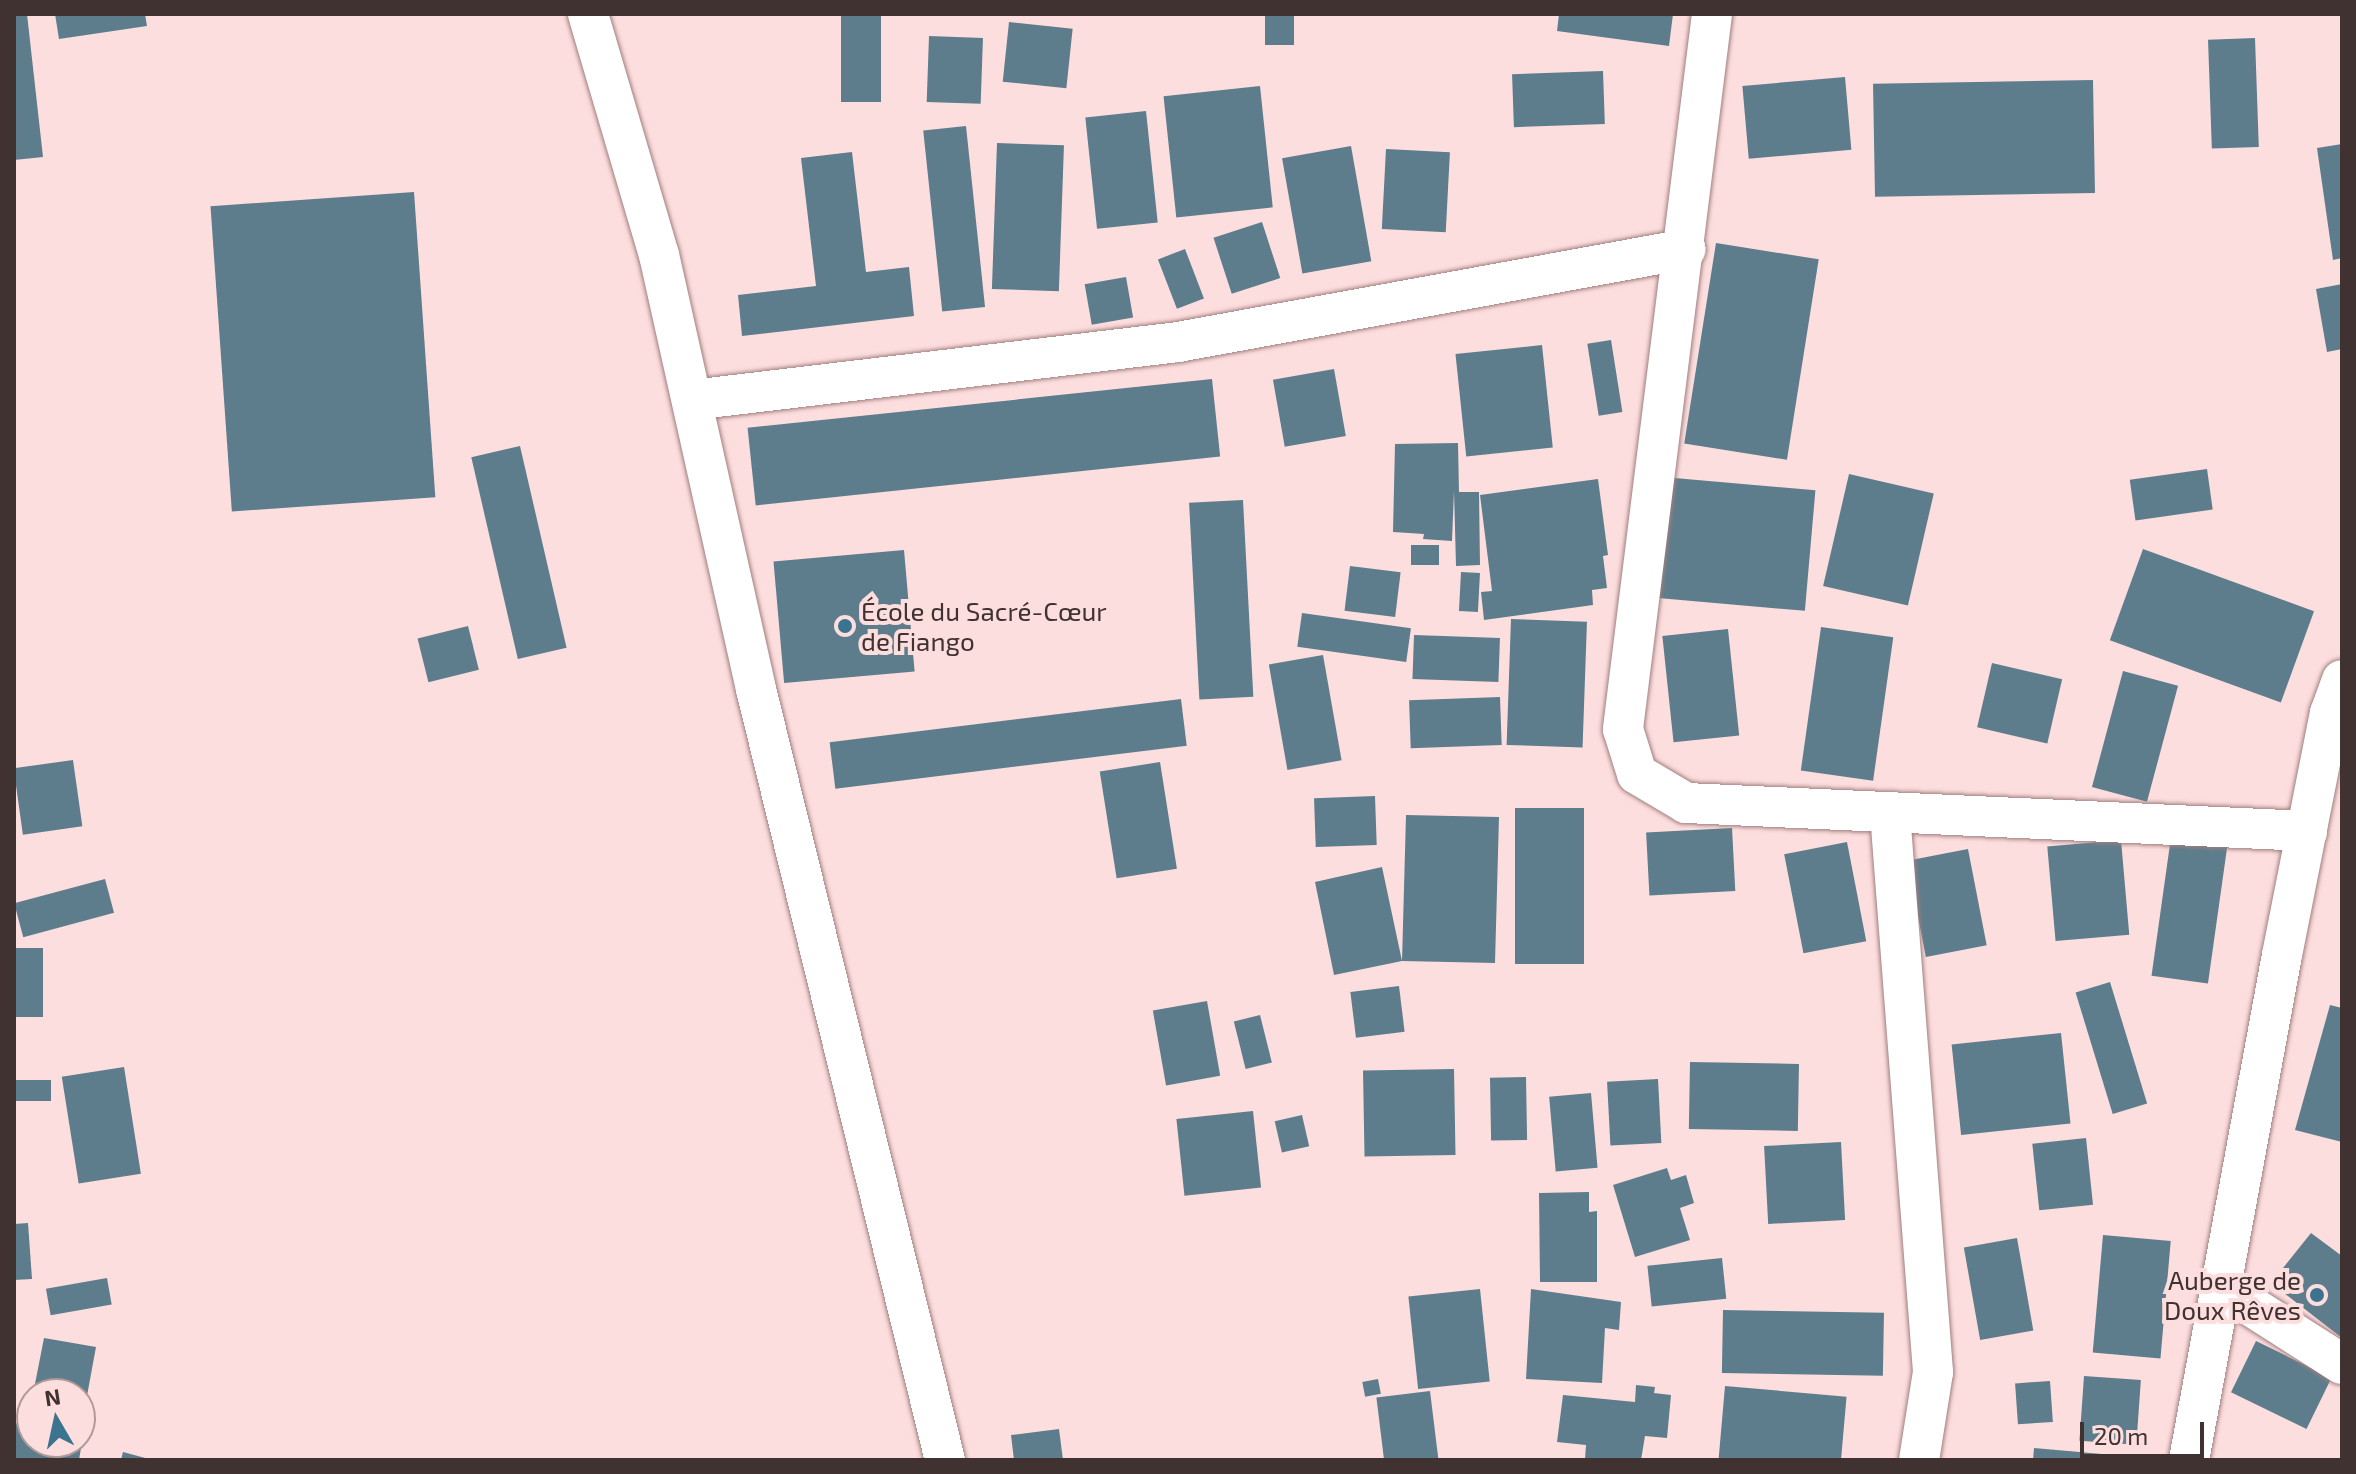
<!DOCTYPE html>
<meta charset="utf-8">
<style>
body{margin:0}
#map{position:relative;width:2356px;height:1474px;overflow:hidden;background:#fddede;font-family:"Exo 2",sans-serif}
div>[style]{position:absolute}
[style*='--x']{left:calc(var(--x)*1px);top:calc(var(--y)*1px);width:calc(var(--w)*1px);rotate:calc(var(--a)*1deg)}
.building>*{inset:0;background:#5d7d8d;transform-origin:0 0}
.roads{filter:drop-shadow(0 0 2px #a17e7f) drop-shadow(0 0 2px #a17e7f)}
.minor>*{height:40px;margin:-20px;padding:0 20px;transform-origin:20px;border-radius:20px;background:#fff}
.dots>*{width:22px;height:22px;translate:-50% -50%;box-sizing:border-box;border:4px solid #fddede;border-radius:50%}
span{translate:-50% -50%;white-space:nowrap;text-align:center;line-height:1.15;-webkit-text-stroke:8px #fddede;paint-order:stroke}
.poi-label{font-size:26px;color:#413232}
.left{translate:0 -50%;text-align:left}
.right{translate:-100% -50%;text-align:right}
.frame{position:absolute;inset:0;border:16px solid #413232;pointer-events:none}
.north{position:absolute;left:16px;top:1378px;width:80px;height:80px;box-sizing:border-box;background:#fddede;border:2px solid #b29999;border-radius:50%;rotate:351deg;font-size:22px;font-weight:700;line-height:32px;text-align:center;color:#413232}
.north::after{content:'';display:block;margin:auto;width:28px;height:36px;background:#3c738e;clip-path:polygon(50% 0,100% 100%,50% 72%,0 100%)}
.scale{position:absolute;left:2080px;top:1422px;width:124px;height:36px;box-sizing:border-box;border:4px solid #413232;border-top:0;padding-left:10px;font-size:24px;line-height:28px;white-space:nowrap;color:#413232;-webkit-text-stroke:6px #fddede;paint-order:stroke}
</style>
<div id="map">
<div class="building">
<div style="clip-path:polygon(14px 14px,27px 14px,43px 157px,14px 160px)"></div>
<div style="clip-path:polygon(55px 14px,145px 14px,147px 26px,59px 39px)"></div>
<div style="left:841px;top:14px;width:40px;height:88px"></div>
<div style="left:1265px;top:14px;width:29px;height:31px"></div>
<div style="clip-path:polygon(1559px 14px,1673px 14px,1669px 46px,1557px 31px)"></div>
<div style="left:1009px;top:22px;width:64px;height:60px;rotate:6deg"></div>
<div style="left:929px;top:36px;width:54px;height:66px;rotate:2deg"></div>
<div style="left:2255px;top:38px;width:109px;height:47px;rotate:88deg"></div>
<div style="left:1603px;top:71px;width:53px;height:91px;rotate:88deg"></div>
<div style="left:1845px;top:77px;width:73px;height:103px;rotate:85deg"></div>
<div style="left:2093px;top:80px;width:113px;height:220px;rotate:89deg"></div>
<div style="left:1260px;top:86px;width:122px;height:97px;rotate:84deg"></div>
<div style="left:1146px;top:111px;width:112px;height:61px;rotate:84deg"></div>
<div style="left:966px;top:126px;width:182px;height:43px;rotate:84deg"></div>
<div style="left:997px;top:143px;width:67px;height:146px;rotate:2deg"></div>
<div style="clip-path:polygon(2342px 144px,2342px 258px,2333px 260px,2317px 148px)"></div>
<div style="left:1351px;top:146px;width:117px;height:70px;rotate:80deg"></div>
<div style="left:1386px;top:149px;width:64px;height:80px;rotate:3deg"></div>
<div style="clip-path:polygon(852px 152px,866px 272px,909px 267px,914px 316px,742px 336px,738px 295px,816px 286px,801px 158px)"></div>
<div style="left:414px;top:192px;width:306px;height:204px;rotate:86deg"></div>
<div style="left:1262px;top:222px;width:59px;height:51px;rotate:72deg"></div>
<div style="left:1716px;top:243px;width:104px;height:203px;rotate:9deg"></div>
<div style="left:1185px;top:249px;width:53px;height:29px;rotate:69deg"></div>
<div style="left:1126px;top:277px;width:41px;height:42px;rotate:80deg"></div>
<div style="clip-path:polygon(2342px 284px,2342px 349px,2327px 352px,2316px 289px)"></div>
<div style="left:1611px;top:340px;width:73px;height:24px;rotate:81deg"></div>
<div style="left:1542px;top:345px;width:103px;height:87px;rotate:84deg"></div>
<div style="left:1334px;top:369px;width:68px;height:62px;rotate:80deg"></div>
<div style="left:1212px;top:379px;width:78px;height:467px;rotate:84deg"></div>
<div style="clip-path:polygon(1458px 443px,1459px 492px,1479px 492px,1480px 565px,1456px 566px,1454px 491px,1452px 541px,1423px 539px,1424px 534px,1393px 532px,1395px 444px)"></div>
<div style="left:520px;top:446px;width:207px;height:50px;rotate:77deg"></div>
<div style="left:2207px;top:469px;width:41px;height:78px;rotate:82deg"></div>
<div style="left:1849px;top:474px;width:87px;height:115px;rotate:13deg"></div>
<div style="left:1663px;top:477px;width:153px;height:121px;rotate:5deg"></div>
<div style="clip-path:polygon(1598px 479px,1608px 555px,1603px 556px,1607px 588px,1592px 590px,1593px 605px,1484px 620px,1481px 592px,1492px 591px,1480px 495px)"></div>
<div style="left:1243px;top:500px;width:197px;height:54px;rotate:87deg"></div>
<div style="left:1411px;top:545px;width:28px;height:20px"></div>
<div style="left:2143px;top:549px;width:182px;height:97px;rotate:20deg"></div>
<div style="left:904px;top:550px;width:122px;height:131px;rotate:85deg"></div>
<div style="left:1350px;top:566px;width:51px;height:45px;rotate:7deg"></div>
<div style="left:1461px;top:572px;width:19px;height:39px;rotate:3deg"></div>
<div style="left:1302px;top:613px;width:110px;height:34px;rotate:8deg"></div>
<div style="left:1511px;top:619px;width:76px;height:126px;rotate:2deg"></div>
<div style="left:468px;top:626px;width:45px;height:52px;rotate:76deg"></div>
<div style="left:1821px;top:627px;width:73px;height:145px;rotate:8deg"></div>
<div style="left:1728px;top:629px;width:107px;height:66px;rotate:84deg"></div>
<div style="left:1414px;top:635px;width:86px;height:44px;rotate:2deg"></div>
<div style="left:1323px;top:655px;width:107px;height:55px;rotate:80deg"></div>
<div style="left:1992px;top:663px;width:72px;height:66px;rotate:13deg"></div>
<div style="left:2123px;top:671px;width:57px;height:120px;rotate:15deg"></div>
<div style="left:1500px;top:697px;width:48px;height:91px;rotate:88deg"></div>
<div style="left:1181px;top:699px;width:47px;height:354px;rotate:83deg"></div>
<div style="left:73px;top:760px;width:67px;height:60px;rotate:82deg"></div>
<div style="left:1160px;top:762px;width:108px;height:61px;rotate:81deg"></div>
<div style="left:1375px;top:796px;width:49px;height:61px;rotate:88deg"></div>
<div style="left:1584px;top:808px;width:156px;height:69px;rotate:90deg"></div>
<div style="clip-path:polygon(1406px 815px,1499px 817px,1495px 963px,1402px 961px,1334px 975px,1315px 882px,1382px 867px,1402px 961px)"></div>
<div style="left:1732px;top:828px;width:63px;height:86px;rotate:87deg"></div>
<div style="left:2171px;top:837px;width:57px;height:140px;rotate:8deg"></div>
<div style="left:2121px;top:840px;width:95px;height:74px;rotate:85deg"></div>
<div style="left:1847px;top:842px;width:101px;height:64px;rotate:79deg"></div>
<div style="left:1968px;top:849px;width:98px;height:62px;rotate:79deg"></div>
<div style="left:105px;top:879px;width:35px;height:94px;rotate:75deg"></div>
<div style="left:43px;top:948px;width:69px;height:29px;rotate:90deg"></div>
<div style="left:2110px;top:982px;width:127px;height:36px;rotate:73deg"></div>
<div style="left:1399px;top:986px;width:46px;height:49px;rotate:83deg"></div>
<div style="left:1207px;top:1001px;width:76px;height:55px;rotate:80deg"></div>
<div style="clip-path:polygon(2330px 1005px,2342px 1008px,2342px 1142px,2295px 1130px)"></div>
<div style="left:1260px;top:1015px;width:49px;height:27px;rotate:76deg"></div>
<div style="left:2061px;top:1033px;width:91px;height:110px;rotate:84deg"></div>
<div style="left:1690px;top:1062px;width:109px;height:67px;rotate:1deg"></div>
<div style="left:124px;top:1067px;width:108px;height:63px;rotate:81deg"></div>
<div style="left:1454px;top:1069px;width:86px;height:91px;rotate:89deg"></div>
<div style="left:1526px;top:1077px;width:63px;height:36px;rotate:89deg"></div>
<div style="left:1658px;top:1079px;width:64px;height:51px;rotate:87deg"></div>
<div style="left:14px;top:1080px;width:37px;height:21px"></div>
<div style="left:1591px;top:1093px;width:75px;height:42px;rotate:85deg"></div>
<div style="left:1253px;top:1111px;width:77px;height:77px;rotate:84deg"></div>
<div style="left:1302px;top:1115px;width:32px;height:28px;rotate:77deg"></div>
<div style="left:2086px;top:1138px;width:67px;height:54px;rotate:84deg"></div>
<div style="left:1841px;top:1142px;width:78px;height:77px;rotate:87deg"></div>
<div style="clip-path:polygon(1667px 1168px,1671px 1180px,1686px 1175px,1694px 1203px,1680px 1208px,1690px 1240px,1635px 1257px,1613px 1185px)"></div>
<div style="clip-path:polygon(1589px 1192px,1589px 1212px,1597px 1211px,1597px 1282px,1540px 1282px,1539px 1193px)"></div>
<div style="clip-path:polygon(28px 1223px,32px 1279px,14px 1280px,14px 1224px)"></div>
<div style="clip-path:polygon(2311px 1233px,2342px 1256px,2342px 1338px,2271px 1283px)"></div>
<div style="left:2103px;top:1235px;width:68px;height:118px;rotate:5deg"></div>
<div style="left:2017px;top:1238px;width:94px;height:54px;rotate:80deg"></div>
<div style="left:1722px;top:1258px;width:41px;height:75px;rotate:84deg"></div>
<div style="left:107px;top:1278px;width:27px;height:62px;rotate:80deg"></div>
<div style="left:1480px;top:1289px;width:93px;height:72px;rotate:84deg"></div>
<div style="clip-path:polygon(1531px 1289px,1621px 1302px,1619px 1330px,1605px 1328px,1602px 1383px,1526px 1379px)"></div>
<div style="left:1723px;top:1310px;width:161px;height:63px;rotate:1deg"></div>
<div style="clip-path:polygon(44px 1338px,96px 1347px,84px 1412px,80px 1411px,80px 1394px,33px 1394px)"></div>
<div style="left:2256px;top:1341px;width:84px;height:57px;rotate:26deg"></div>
<div style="left:2084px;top:1376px;width:57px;height:65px;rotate:4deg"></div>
<div style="left:1378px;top:1379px;width:15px;height:16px;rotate:79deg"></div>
<div style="left:2050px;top:1381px;width:41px;height:35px;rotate:86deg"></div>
<div style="clip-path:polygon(1636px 1385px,1655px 1387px,1654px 1393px,1671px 1395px,1667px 1438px,1645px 1436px,1641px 1460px,1585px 1459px,1586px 1445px,1557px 1442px,1563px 1395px,1635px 1402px)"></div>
<div style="left:1725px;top:1386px;width:122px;height:74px;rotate:5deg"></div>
<div style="left:1430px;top:1391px;width:69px;height:54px;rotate:83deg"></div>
<div style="clip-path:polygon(14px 1423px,32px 1425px,32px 1442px,82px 1442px,79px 1460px,14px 1460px)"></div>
<div style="clip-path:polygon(1059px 1429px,1063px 1460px,1014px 1460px,1011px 1435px)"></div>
<div style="clip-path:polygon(2034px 1448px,2136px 1457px,2136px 1460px,2033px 1460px)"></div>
<div style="clip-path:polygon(123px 1452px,149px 1459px,149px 1460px,121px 1460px)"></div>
</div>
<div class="roads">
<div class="minor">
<div style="--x:588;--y:14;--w:251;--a:73.6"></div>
<div style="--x:659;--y:255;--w:445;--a:77.4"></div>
<div style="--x:756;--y:689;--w:794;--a:76.23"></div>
<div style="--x:1712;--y:14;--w:721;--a:97.1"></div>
<div style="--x:1623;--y:729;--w:47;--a:72.7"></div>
<div style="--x:1637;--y:774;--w:57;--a:30.6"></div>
<div style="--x:1686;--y:803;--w:622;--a:2.58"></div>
<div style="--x:692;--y:400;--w:489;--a:-6.8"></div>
<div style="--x:1178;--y:342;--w:516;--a:-10.37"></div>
<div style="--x:1890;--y:813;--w:561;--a:85.6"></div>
<div style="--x:1933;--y:1372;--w:89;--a:99"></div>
<div style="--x:2221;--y:1287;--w:143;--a:32.5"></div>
<div style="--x:2189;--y:1460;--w:513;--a:-79.57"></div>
<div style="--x:2282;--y:955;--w:247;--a:-78.8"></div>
<div style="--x:2330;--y:713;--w:35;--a:-70"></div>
</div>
</div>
<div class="dots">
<div style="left:845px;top:626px;background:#3c738e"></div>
<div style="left:2317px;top:1295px;background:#3c738e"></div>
</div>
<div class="poi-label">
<span class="left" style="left:861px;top:626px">École du Sacré-Cœur<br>de Fiango</span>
<span class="right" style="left:2301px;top:1295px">Auberge de<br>Doux Rêves</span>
</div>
<div class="frame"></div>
<div class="north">N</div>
<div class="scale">20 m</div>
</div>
